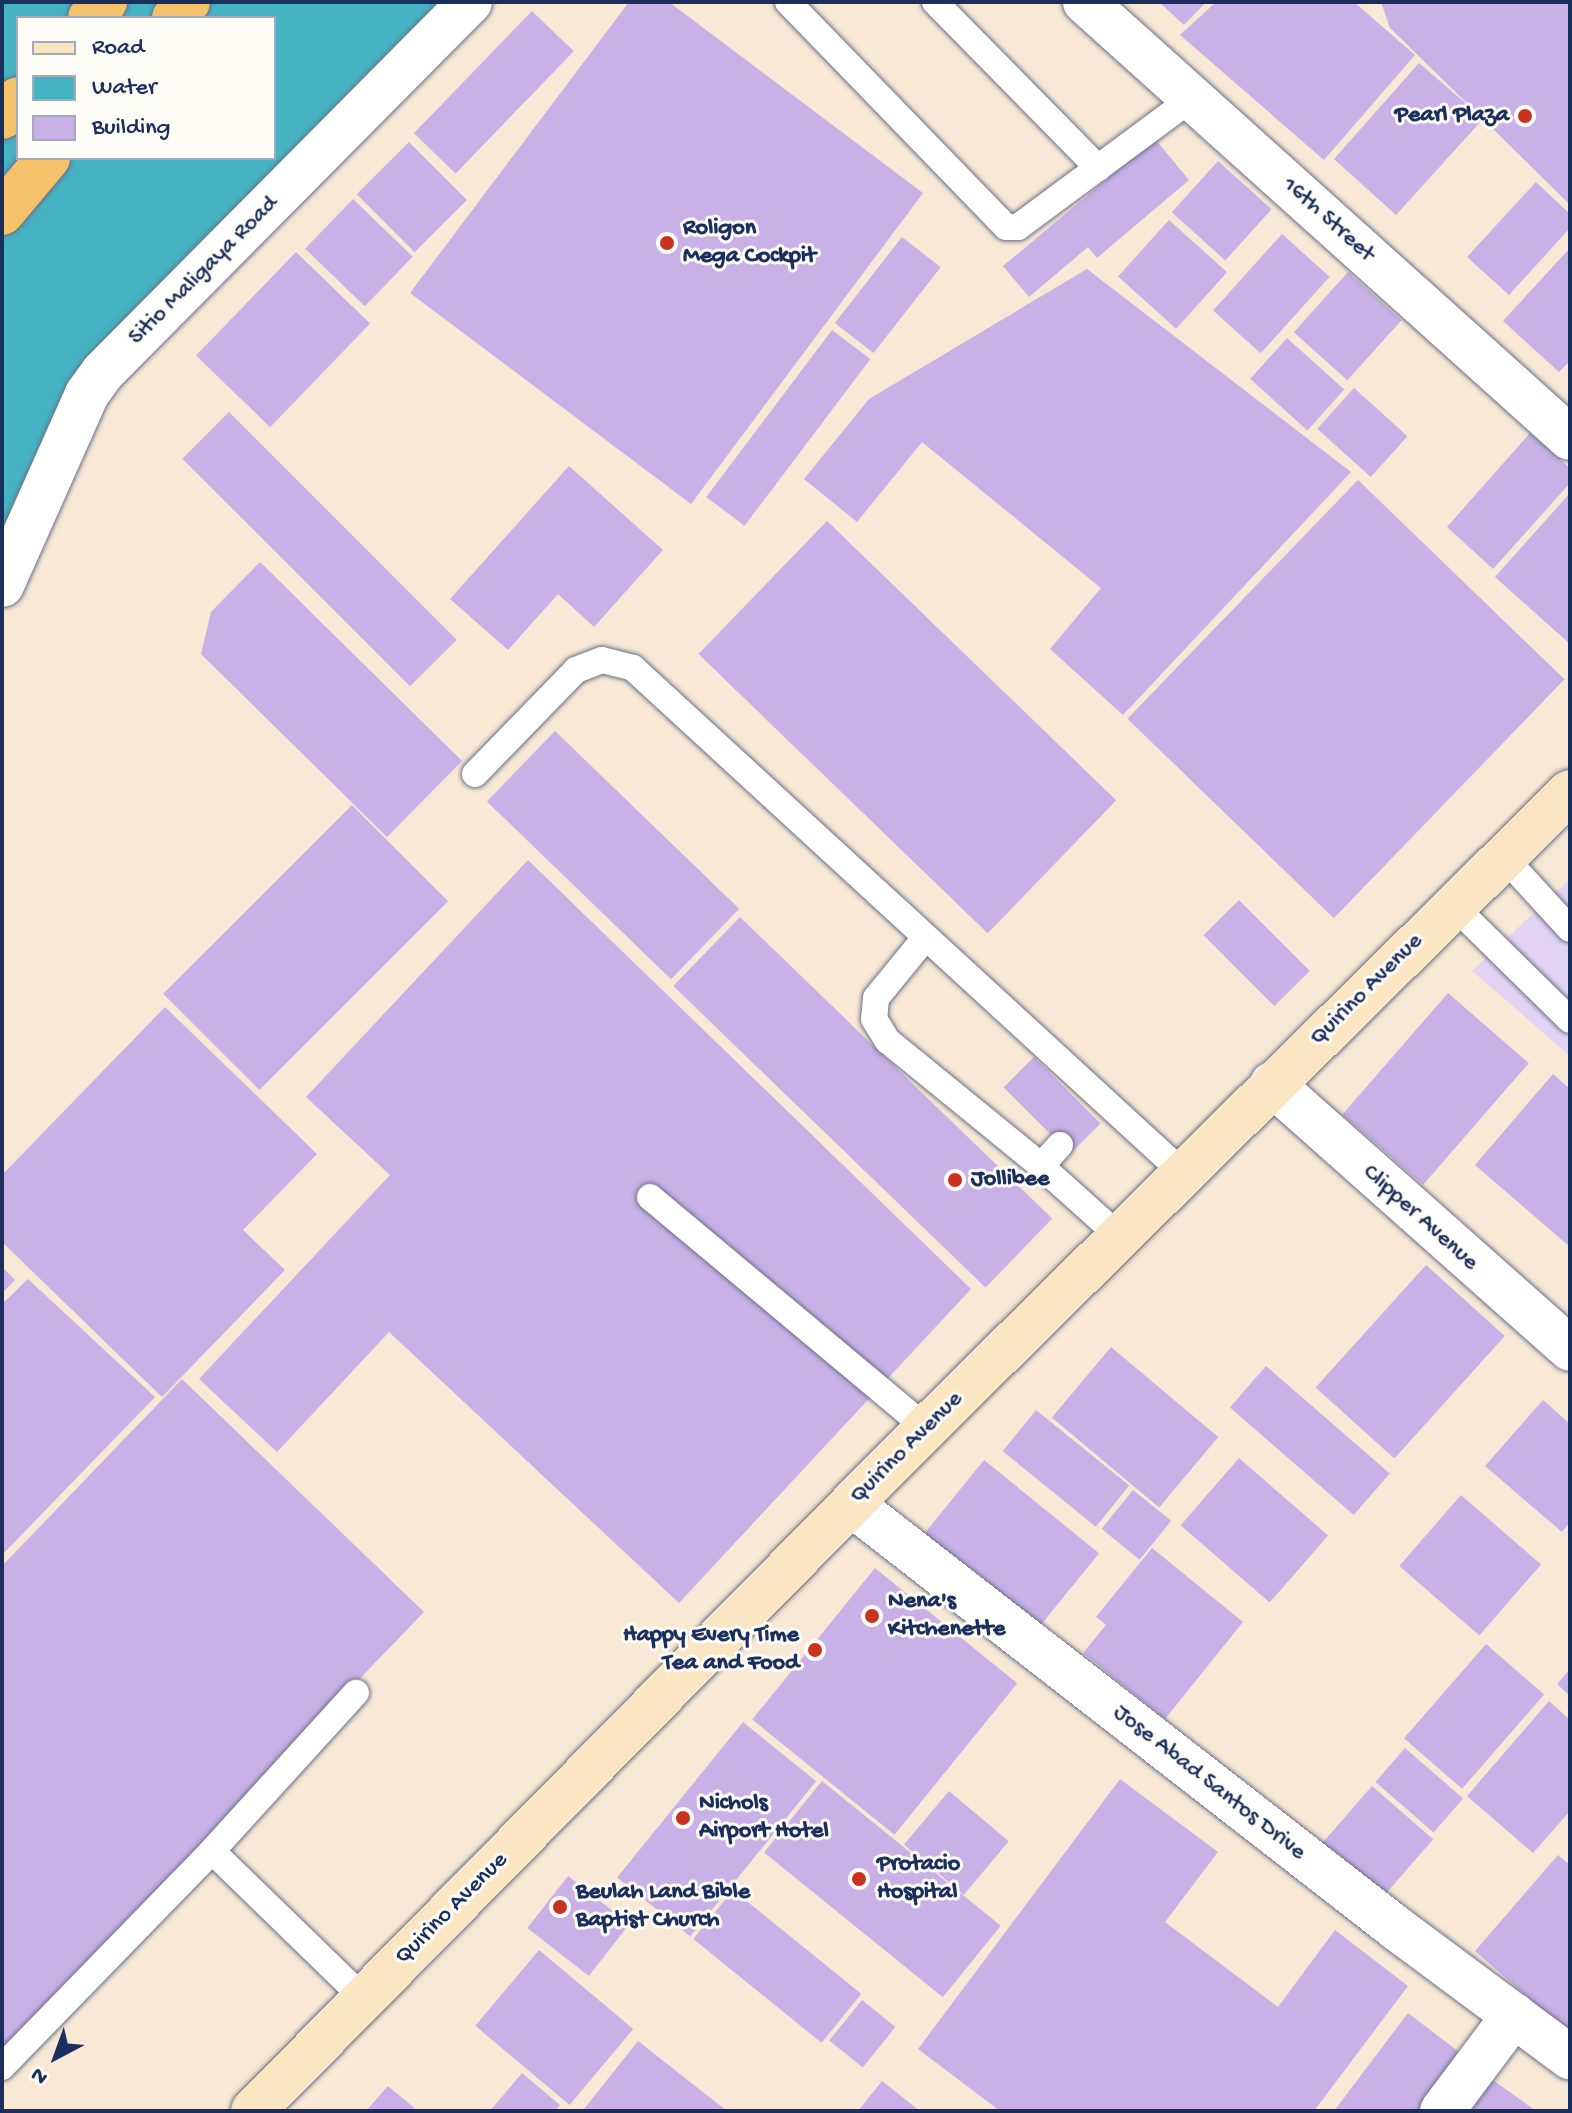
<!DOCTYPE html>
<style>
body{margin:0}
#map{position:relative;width:1572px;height:2113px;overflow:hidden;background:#f8e8d5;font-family:"Gochi Hand",sans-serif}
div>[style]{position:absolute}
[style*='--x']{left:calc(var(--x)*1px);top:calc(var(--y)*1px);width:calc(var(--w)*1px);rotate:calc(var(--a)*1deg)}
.built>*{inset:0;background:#e3d3f3}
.water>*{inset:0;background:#46b3c3}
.building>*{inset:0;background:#c9b0e7;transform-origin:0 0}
.roads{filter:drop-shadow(0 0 2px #687088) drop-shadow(0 0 2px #687088)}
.lane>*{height:26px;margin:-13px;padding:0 13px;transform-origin:13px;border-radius:13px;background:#fff}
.street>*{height:44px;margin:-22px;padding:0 22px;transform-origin:22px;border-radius:22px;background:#fff}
.secondary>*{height:44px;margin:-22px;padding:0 22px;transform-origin:22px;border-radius:22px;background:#fbe6c4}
.highway>*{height:44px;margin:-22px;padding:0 22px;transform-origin:22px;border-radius:22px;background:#f5c16b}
.dots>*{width:22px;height:22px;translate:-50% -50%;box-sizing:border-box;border:4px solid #fdfcf7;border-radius:50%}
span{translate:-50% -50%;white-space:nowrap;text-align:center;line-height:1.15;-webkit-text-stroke:6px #fdfcf7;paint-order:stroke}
.poi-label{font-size:24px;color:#1b2f5e;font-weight:700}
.right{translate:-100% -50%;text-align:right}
.left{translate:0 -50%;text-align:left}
.street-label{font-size:24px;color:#1b2f5e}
.frame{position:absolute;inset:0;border:4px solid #1b2f5e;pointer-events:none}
.legend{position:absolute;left:16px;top:16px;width:260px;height:144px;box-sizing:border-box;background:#fdfcf7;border:2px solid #a3aaba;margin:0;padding:10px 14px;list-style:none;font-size:24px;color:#1b2f5e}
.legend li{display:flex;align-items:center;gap:16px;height:40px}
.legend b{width:40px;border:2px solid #a3aaba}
.north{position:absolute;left:16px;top:2017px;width:80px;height:80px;-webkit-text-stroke:6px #fdfcf7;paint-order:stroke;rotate:221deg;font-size:22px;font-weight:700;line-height:32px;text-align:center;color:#1b2f5e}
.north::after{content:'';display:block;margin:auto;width:28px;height:36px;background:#1b2f5e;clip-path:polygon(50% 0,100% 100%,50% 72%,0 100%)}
</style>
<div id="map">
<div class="built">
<div style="clip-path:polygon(1570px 879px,1570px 1056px,1472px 971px)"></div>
</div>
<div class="water">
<div style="clip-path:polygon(evenodd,2px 2px,460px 2px,84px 384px,2px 540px,2px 2px,18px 18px,274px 18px,274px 158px,18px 158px,18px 18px)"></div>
</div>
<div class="building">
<div style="clip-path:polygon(629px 2px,669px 2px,923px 193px,691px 504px,410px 293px)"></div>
<div style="clip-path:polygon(1159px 2px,1206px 2px,1184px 25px)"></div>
<div style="clip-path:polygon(1216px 2px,1354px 2px,1415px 55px,1324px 160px,1180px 35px)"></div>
<div style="clip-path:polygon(1381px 2px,1570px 2px,1570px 205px,1483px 119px,1396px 215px,1334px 159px,1419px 63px,1477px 113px,1390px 28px)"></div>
<div style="left:532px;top:11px;width:58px;height:170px;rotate:44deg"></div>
<div style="clip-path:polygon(1155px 139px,1189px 180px,1097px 258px,1088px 247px,1029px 297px,1003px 266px)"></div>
<div style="left:409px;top:142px;width:82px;height:74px;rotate:45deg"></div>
<div style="left:1218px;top:161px;width:72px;height:69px;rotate:42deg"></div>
<div style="clip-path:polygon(1536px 182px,1570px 214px,1570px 228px,1509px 295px,1467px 257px)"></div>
<div style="left:353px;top:199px;width:83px;height:69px;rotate:44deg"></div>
<div style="left:1169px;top:220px;width:78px;height:76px;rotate:42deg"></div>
<div style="left:1282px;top:234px;width:64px;height:103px;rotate:42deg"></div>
<div style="left:902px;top:237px;width:49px;height:109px;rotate:38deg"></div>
<div style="clip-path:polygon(1570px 248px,1570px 361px,1559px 372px,1503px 321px)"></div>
<div style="left:296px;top:252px;width:103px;height:144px;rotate:44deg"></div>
<div style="clip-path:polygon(1087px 269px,1351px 472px,1123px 715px,1050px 649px,1101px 588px,922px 442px,857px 522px,804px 479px,869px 399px)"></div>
<div style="left:1348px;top:272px;width:72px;height:81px;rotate:42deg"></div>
<div style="left:832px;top:330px;width:48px;height:209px;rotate:37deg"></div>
<div style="left:1287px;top:338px;width:77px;height:55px;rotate:42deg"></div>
<div style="left:1354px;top:388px;width:72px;height:55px;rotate:42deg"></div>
<div style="left:229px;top:412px;width:322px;height:66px;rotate:45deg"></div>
<div style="clip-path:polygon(1530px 433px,1570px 468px,1570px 483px,1493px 569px,1447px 527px)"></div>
<div style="clip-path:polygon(569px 466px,663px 550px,594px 627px,558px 594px,508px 650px,450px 599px)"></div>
<div style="left:1358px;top:480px;width:287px;height:332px;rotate:44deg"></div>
<div style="clip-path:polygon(1570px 493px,1570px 644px,1495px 577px)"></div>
<div style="left:827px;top:521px;width:402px;height:185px;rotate:44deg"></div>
<div style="clip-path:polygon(260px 562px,462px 761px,387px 837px,201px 654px,211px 612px)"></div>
<div style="left:555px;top:731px;width:256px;height:98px;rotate:44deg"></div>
<div style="left:352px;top:805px;width:136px;height:267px;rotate:45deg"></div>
<div style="clip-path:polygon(528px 860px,971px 1289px,679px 1603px,389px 1332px,277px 1452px,199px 1379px,390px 1175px,306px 1097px)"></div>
<div style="left:1239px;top:900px;width:100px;height:50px;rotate:45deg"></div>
<div style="left:740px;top:917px;width:434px;height:96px;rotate:44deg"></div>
<div style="left:1448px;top:993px;width:107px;height:161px;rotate:41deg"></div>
<div style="clip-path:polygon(165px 1007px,317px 1154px,243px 1230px,285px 1270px,162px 1397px,2px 1242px,2px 1175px)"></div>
<div style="left:1034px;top:1057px;width:94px;height:43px;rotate:45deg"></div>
<div style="clip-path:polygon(1553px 1074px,1570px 1089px,1570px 1247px,1475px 1165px)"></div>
<div style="left:1426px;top:1265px;width:106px;height:165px;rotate:42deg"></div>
<div style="clip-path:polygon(2px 1267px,15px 1280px,2px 1293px)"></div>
<div style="clip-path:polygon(28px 1279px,155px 1397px,2px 1555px,2px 1304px)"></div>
<div style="left:1111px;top:1347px;width:140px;height:92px;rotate:40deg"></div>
<div style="left:1266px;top:1366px;width:164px;height:55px;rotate:41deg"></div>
<div style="clip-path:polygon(182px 1379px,424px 1612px,2px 2050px,2px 1566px)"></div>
<div style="clip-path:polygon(1543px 1400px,1570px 1424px,1570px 1522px,1562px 1532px,1485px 1466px)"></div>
<div style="left:1036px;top:1410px;width:120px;height:53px;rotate:39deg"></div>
<div style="left:1239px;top:1458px;width:118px;height:89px;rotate:41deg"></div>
<div style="left:984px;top:1460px;width:148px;height:109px;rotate:39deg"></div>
<div style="left:1133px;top:1490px;width:49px;height:50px;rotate:39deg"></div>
<div style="left:1461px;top:1495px;width:106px;height:94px;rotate:41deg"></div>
<div style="clip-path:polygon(1152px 1548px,1243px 1622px,1165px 1719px,1083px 1653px,1106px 1625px,1096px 1617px)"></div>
<div style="left:875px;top:1568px;width:183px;height:195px;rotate:39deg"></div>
<div style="left:1486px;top:1644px;width:77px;height:125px;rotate:41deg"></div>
<div style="clip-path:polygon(1570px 1669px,1570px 1696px,1557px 1684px)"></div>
<div style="clip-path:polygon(1549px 1701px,1570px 1720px,1570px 1811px,1533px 1853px,1467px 1796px)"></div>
<div style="left:743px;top:1722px;width:94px;height:200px;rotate:39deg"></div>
<div style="left:1405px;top:1748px;width:77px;height:45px;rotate:41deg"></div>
<div style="clip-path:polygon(1120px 1779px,1218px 1852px,1165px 1922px,1278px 2007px,1335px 1930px,1408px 1986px,1314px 2111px,1000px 2111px,918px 2049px)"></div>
<div style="left:822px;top:1781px;width:230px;height:92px;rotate:39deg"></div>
<div style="left:1372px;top:1786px;width:81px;height:75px;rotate:41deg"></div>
<div style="left:949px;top:1791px;width:78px;height:70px;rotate:40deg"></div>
<div style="clip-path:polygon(1558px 1855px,1570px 1865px,1570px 2034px,1475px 1951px)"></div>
<div style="left:568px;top:1876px;width:78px;height:66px;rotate:38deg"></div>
<div style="left:733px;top:1890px;width:165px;height:63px;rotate:39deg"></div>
<div style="left:539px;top:1950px;width:123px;height:99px;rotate:40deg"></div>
<div style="left:862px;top:2000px;width:43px;height:52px;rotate:39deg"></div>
<div style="clip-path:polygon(1408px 2013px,1463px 2055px,1421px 2111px,1334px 2111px)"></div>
<div style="clip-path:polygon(638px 2041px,727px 2111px,584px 2109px)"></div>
<div style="clip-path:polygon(522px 2073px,560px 2105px,555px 2111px,490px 2111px)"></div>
<div style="clip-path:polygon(1493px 2080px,1536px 2111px,1470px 2111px)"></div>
<div style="clip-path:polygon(882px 2081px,920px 2111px,858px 2111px)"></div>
<div style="clip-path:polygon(388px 2086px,418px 2111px,366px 2111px)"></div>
</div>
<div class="roads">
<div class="lane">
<div style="--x:788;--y:2;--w:313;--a:45.9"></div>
<div style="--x:1006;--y:227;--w:12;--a:0"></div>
<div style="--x:1018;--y:227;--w:215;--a:-36.5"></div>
<div style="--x:935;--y:2;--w:233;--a:45.5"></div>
<div style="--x:475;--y:774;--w:145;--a:-45.8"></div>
<div style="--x:576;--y:670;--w:28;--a:-21"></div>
<div style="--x:602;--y:660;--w:32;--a:14"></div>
<div style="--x:633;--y:668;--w:748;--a:42.56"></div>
<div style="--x:1503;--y:856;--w:99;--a:47.5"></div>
<div style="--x:1452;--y:904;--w:165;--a:44.5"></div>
<div style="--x:925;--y:938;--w:77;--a:129.2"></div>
<div style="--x:876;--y:998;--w:21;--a:95"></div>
<div style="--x:874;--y:1019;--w:26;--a:58"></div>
<div style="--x:888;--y:1041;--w:198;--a:39.2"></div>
<div style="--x:1060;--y:1145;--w:28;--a:132"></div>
<div style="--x:1041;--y:1166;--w:105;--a:41.9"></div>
<div style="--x:650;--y:1197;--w:360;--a:39.9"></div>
<div style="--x:212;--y:1851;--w:214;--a:-47.7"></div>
<div style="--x:2;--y:2067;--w:301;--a:-45.8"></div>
<div style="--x:212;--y:1851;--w:212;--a:44.2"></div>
</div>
<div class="street">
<div style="--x:1085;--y:2;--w:652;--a:41.95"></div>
<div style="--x:2;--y:585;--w:209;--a:-66"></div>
<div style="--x:87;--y:394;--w:27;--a:-54"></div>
<div style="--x:103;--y:372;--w:521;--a:-45.23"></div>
<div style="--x:1272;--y:1084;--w:399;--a:41.6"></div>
<div style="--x:851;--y:1504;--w:691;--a:37.88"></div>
<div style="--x:1396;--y:1928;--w:217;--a:36.6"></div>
<div style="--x:1442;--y:2111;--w:120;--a:-53.1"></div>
</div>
<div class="secondary">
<div style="--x:253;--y:2111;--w:959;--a:-45.42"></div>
<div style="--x:926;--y:1428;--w:905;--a:-44.64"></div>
</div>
<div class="highway">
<div style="--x:90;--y:18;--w:22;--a:-47"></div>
<div style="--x:174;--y:18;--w:21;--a:-49"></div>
<div style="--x:2;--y:117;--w:24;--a:-48"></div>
<div style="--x:2;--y:213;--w:72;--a:-50.1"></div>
</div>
</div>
<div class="dots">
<div style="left:1525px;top:116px;background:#c8321e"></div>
<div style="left:667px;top:243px;background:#c8321e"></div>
<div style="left:955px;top:1180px;background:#c8321e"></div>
<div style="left:872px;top:1616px;background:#c8321e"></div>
<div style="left:815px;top:1650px;background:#c8321e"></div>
<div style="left:683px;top:1818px;background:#c8321e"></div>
<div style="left:859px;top:1879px;background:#c8321e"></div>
<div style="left:560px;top:1907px;background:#c8321e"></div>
</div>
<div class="poi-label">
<span class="right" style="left:1509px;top:116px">Pearl Plaza</span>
<span class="left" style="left:683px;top:243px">Roligon<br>Mega Cockpit</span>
<span class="left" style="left:971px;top:1180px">Jollibee</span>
<span class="left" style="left:888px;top:1616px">Nena's<br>Kitchenette</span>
<span class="right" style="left:799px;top:1650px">Happy Every Time<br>Tea and Food</span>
<span class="left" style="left:699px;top:1818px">Nichols<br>Airport Hotel</span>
<span class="left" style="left:877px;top:1879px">Protacio<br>Hospital</span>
<span class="left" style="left:576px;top:1907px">Beulah Land Bible<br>Baptist Church</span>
</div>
<div class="street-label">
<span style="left:1328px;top:220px;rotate:42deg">16th Street</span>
<span style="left:204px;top:271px;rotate:-45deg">Sitio Maligaya Road</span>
<span style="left:1367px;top:990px;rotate:-45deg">Quirino Avenue</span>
<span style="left:1420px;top:1218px;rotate:42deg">Clipper Avenue</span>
<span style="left:907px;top:1448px;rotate:-45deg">Quirino Avenue</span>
<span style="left:1209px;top:1783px;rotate:38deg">Jose Abad Santos Drive</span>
<span style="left:452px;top:1909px;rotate:-45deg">Quirino Avenue</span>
</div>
<div class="frame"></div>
<ul class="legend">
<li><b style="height:10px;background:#fbe6c4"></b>Road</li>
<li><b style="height:22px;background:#46b3c3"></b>Water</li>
<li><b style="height:22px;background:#c9b0e7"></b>Building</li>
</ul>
<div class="north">N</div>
</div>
